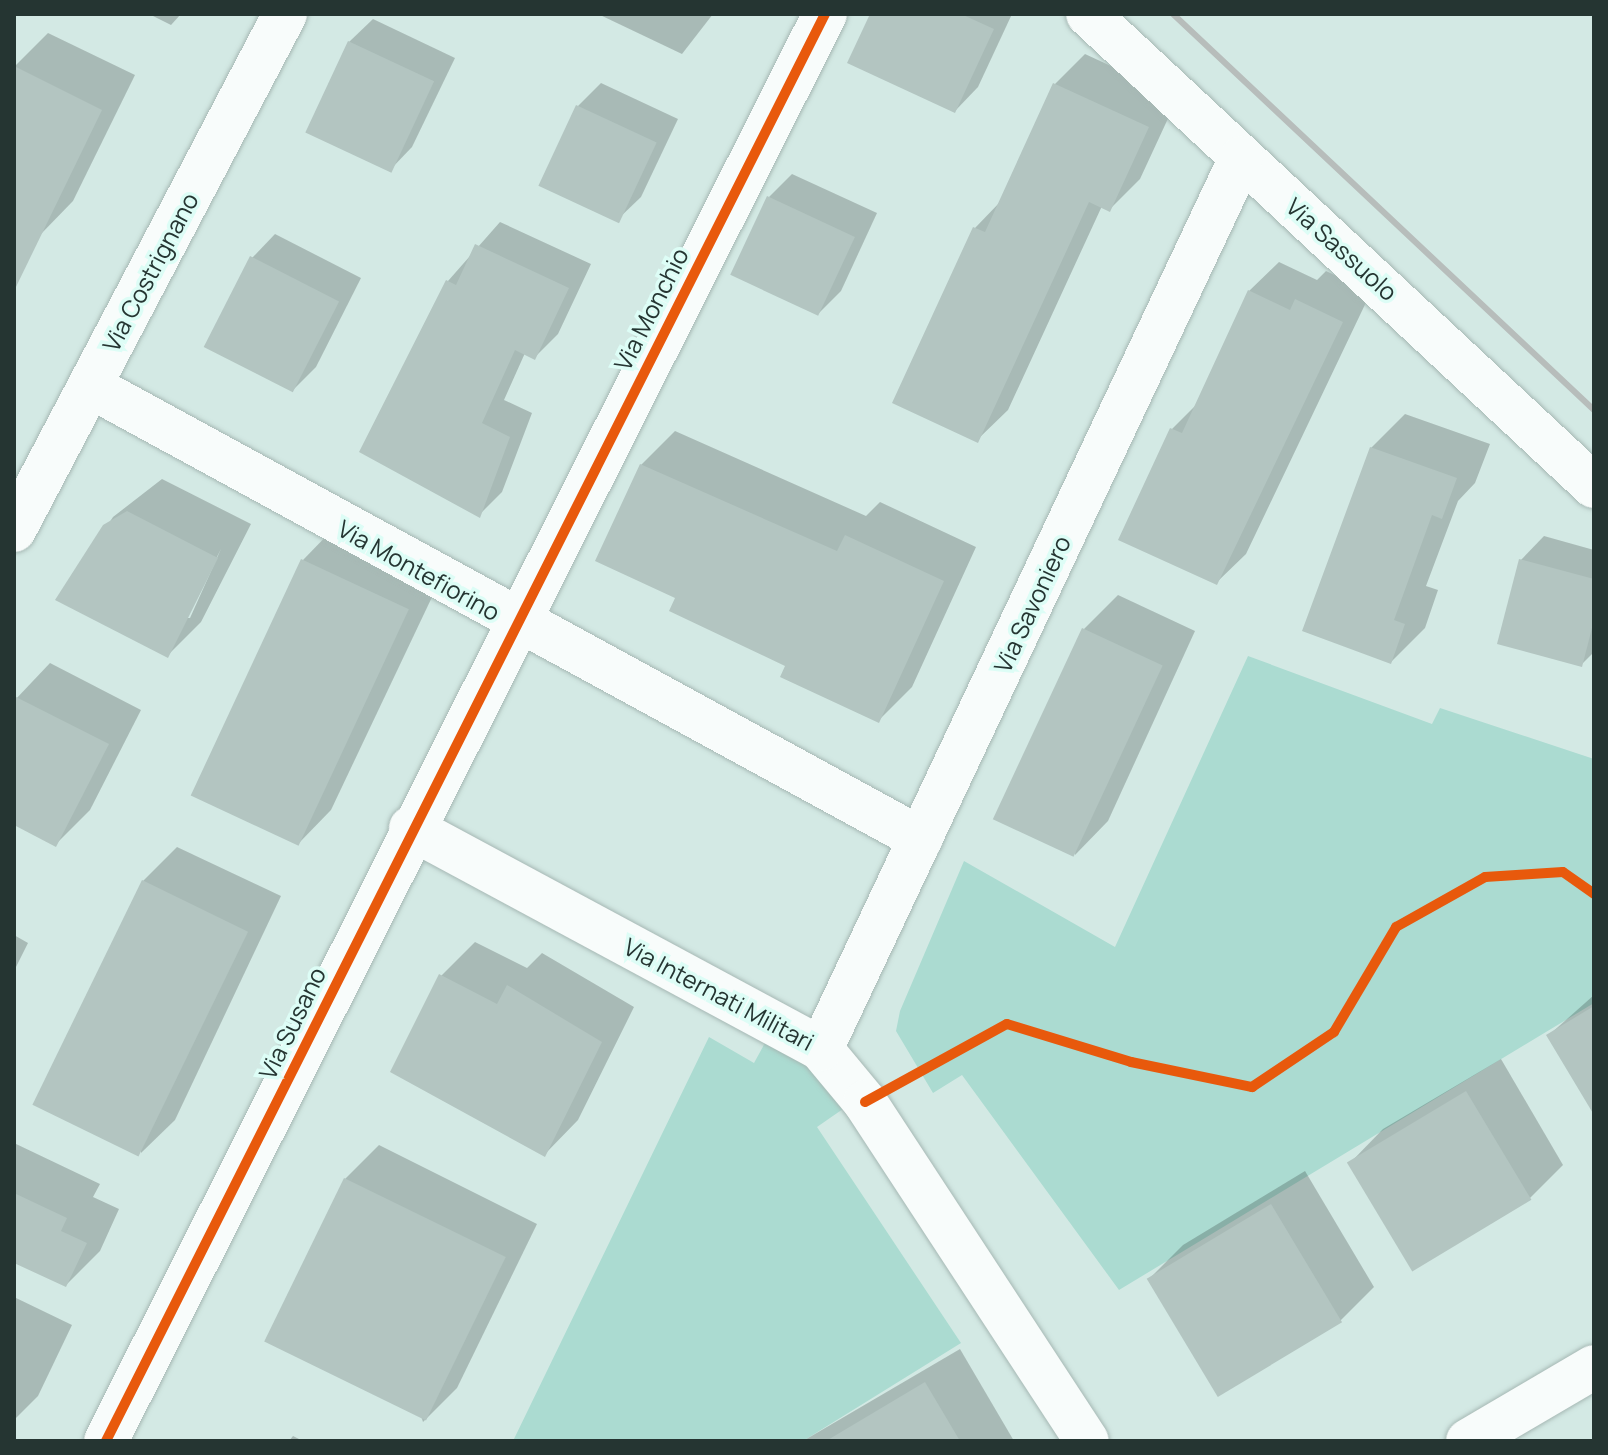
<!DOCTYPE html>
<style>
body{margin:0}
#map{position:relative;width:1608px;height:1455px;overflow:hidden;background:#d3e9e4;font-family:Manrope,sans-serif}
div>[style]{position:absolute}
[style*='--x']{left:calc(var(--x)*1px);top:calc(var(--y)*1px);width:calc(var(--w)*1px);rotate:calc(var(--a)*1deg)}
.green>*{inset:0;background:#abdbd1}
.shadow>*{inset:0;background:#0003}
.building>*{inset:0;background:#b3c5c1;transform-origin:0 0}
.roads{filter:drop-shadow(0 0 2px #a6b8b4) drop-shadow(0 0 2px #a6b8b4)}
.street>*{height:44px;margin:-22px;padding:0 22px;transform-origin:22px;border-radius:22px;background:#f8fcfb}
.rail>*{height:6px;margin:-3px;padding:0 3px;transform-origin:3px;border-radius:3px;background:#b7bdbb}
.cycleway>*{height:10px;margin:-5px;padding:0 5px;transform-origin:5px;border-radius:5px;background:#e8590c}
span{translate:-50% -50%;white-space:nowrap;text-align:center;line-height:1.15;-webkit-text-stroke:7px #ddfdf6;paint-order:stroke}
.street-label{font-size:24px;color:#253532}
.frame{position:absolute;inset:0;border:16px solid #253532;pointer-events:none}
</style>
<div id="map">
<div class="green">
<div style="clip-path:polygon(1248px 656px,1432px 724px,1440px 708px,1594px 759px,1594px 1003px,1119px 1290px,962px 1075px,933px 1093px,896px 1031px,900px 1011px,964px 861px,1115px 947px)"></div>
<div style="clip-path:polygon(772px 1030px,853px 1102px,817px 1127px,961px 1343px,803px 1441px,513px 1441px,709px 1037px,754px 1063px)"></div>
</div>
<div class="shadow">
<div style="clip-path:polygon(149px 14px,181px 14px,171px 25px)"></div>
<div style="clip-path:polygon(598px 14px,713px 14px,682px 54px)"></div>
<div style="clip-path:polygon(872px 14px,1012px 14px,978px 87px,955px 111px)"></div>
<div style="clip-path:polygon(373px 19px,455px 58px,412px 147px,389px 171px,349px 42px)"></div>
<div style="clip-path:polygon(48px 33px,135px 75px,73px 201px,40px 235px,14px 223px,14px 67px)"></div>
<div style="clip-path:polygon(1085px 54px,1178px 97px,1140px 179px,1110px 209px,1102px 206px,1008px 410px,977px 440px,975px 228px,1001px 201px,1055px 84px)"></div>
<div style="clip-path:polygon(601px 83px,678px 119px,641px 197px,617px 220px,541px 184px,578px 106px)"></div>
<div style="clip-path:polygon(792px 174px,877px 213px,841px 291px,818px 314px,769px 197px)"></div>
<div style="clip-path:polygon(500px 222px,591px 264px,558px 334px,535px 357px,525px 353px,504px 400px,532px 413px,502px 492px,479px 515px,448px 281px)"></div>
<div style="clip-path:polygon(275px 234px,361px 278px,316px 367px,292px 391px,252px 258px)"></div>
<div style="clip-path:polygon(1279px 262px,1317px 280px,1326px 271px,1371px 292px,1246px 554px,1216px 583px,1172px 429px,1198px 403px,1249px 291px)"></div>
<div style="clip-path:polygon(1405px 414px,1490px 444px,1475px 483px,1458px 501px,1426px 586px,1438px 590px,1425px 628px,1391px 662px,1371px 448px)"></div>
<div style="clip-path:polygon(675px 431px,866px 516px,880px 502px,976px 547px,912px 687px,878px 721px,678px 597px,641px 465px)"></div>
<div style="clip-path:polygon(evenodd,162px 479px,251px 524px,201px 622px,167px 656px,58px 600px,113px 517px,162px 479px,221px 549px,190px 618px,186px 618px,221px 549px)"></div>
<div style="clip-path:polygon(336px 526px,442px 576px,331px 810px,298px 844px,303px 560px)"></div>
<div style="clip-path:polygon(1544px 536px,1594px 550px,1594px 652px,1581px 665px,1521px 560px)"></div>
<div style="clip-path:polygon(1118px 595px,1195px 631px,1108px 821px,1075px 855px,1084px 629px)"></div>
<div style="clip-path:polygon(50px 663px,141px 710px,90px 810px,56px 844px,14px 822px,14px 701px)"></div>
<div style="clip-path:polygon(177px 847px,281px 896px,175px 1120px,141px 1153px,143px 881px)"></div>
<div style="clip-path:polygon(14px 935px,28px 943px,14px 971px)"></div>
<div style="clip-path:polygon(475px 942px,527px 968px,542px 953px,634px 1007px,578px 1120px,545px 1154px,441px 976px)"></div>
<div style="clip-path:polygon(1594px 995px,1594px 1111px,1549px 1035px)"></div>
<div style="clip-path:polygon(1501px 1059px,1563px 1165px,1529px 1199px,1350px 1163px,1383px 1129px)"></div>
<div style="clip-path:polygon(14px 1143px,100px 1184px,93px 1197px,119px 1209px,100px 1251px,66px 1285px,14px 1261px)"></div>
<div style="clip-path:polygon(379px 1145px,537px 1224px,457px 1388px,423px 1422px,345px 1179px)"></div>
<div style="clip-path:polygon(1305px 1171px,1374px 1287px,1340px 1321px,1149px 1279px,1183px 1245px)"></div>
<div style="clip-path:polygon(14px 1297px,72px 1325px,38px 1396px,14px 1420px)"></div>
<div style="clip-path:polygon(960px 1349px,1014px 1441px,803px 1441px)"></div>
<div style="clip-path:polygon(293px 1436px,303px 1441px,289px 1441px)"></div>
</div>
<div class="building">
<div style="clip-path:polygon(870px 14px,961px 14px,994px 29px,955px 113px,847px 63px)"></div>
<div style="left:348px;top:41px;width:95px;height:101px;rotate:25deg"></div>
<div style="clip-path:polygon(14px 66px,102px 110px,14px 291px)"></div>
<div style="clip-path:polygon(1053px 83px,1149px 127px,1110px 212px,1089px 202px,978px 443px,892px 403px,973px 227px,985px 232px)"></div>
<div style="left:576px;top:105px;width:89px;height:89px;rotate:25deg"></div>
<div style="left:767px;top:196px;width:97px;height:87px;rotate:25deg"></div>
<div style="clip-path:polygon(475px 244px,569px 288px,535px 360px,515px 350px,482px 423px,510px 437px,480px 518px,359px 452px,446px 280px,456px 285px)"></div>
<div style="left:250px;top:256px;width:100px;height:102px;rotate:27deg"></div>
<div style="clip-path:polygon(1248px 290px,1290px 310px,1295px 299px,1343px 322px,1217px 585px,1118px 540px,1170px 428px,1182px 433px)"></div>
<div style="clip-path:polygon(1370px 447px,1457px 478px,1442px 519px,1432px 515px,1394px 620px,1405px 624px,1391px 664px,1302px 631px)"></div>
<div style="clip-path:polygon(640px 464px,837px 551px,845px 535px,944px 581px,879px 723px,780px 677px,785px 666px,669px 611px,675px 598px,595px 561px)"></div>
<div style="clip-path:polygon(127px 511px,218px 558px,168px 658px,55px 600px,103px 525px)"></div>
<div style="left:301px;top:559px;width:119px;height:261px;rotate:25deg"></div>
<div style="clip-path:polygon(1519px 559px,1594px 579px,1594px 620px,1582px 667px,1497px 644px)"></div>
<div style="left:1082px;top:628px;width:89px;height:211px;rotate:25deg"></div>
<div style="clip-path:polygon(14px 696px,109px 744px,56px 847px,14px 825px)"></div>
<div style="left:142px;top:880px;width:118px;height:250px;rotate:26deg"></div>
<div style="clip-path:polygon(439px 974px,497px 1004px,507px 985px,602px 1042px,545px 1157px,390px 1072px)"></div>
<div style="clip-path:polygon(1594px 1006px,1594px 1115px,1546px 1035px)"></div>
<div style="left:1466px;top:1091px;width:127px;height:139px;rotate:59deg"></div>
<div style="left:344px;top:1178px;width:180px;height:182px;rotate:26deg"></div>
<div style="clip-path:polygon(14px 1193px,67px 1218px,61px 1231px,87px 1243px,66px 1287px,14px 1263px)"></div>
<div style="left:1271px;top:1204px;width:138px;height:145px;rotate:59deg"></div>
<div style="clip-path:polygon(925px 1382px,960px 1441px,826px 1441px)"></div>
</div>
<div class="roads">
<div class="street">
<div style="--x:1088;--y:14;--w:692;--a:43.01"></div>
<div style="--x:90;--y:386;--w:946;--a:28.6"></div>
<div style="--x:14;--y:530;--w:583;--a:-62.29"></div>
<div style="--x:411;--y:828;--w:466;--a:28.3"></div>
<div style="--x:821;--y:1049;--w:69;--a:50.3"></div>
<div style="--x:865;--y:1102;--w:405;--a:56.8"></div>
<div style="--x:821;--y:1049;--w:985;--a:-64.76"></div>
<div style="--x:106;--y:1441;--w:1598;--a:-63.26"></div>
<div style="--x:1468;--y:1441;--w:146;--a:-30.4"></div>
</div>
</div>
<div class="rail">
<div style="--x:1173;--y:14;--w:578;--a:43.25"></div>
</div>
<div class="cycleway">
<div style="--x:865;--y:1102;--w:162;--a:-28.8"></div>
<div style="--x:1007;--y:1024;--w:130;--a:17"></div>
<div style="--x:1131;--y:1062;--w:124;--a:11.7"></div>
<div style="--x:1252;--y:1087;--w:99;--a:-33.9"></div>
<div style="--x:1334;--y:1032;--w:122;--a:-59.4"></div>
<div style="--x:1396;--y:927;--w:102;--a:-29.3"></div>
<div style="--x:1485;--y:877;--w:78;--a:-3.7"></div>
<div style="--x:1563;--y:872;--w:38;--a:35"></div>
<div style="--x:106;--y:1441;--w:1598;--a:-63.26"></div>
</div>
<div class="street-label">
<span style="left:1342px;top:249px;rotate:42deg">Via Sassuolo</span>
<span style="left:150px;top:272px;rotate:-62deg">Via Costrignano</span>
<span style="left:651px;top:309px;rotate:-63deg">Via Monchio</span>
<span style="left:419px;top:570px;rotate:29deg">Via Montefiorino</span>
<span style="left:1032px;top:604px;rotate:-65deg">Via Savoniero</span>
<span style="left:719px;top:994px;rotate:28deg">Via Internati Militari</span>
<span style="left:292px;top:1023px;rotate:-64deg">Via Susano</span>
</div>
<div class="frame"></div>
</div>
